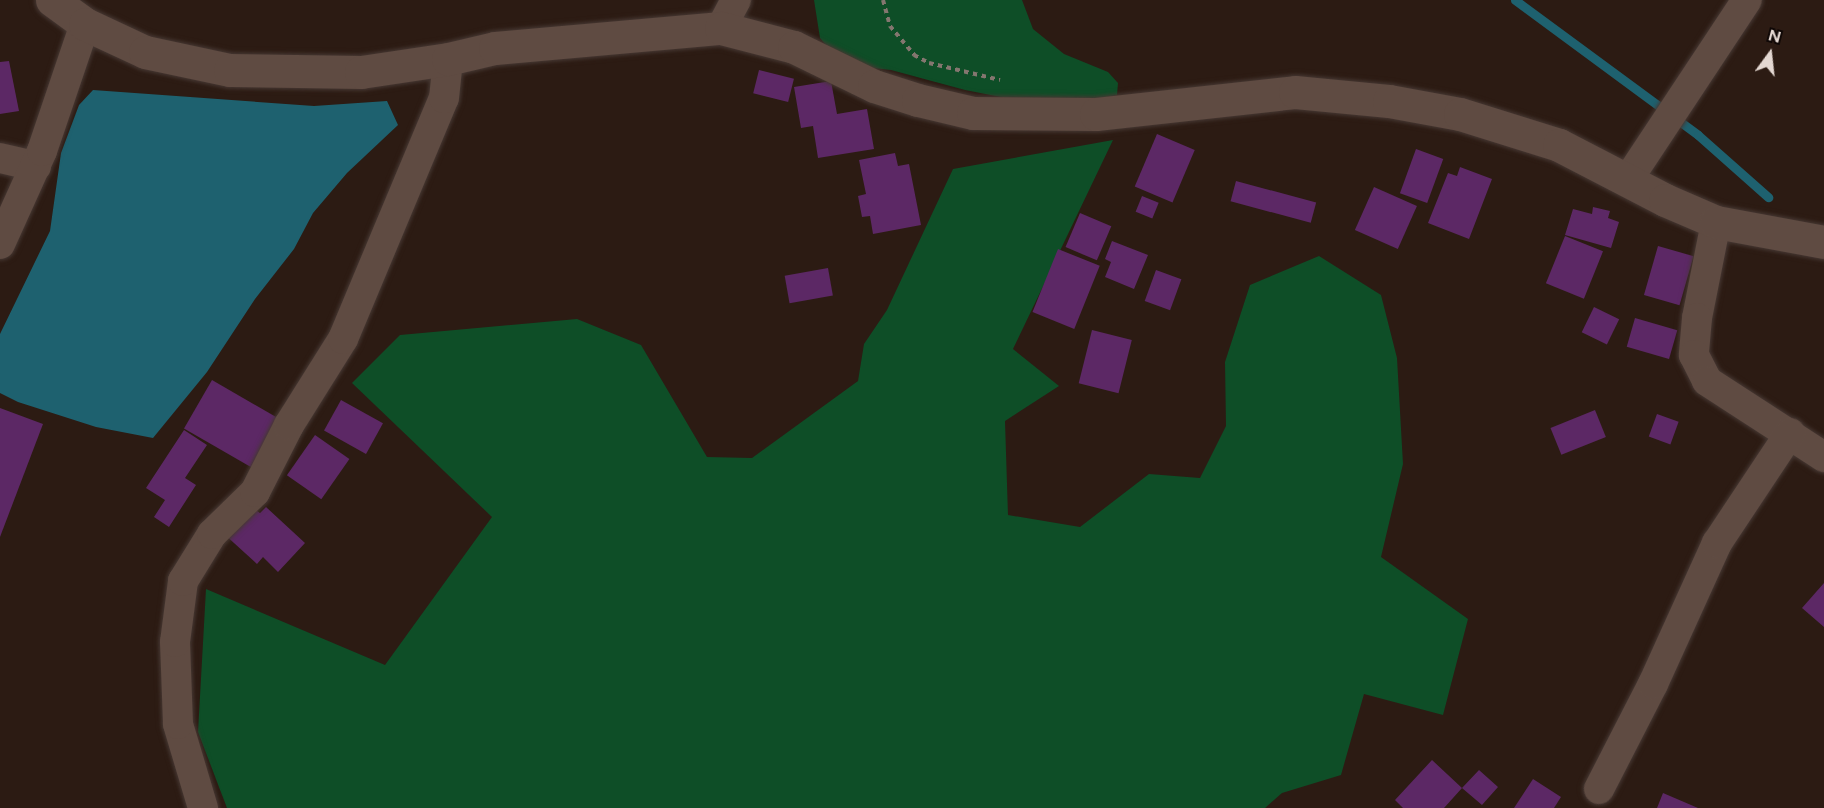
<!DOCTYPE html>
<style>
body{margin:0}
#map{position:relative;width:1824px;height:808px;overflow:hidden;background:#2c1b13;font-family:Figtree,sans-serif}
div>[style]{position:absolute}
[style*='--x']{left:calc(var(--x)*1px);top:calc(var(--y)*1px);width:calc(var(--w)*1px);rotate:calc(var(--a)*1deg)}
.green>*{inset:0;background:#0e4e27}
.water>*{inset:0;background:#1e616f}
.stream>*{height:9px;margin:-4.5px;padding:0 4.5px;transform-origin:4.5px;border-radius:4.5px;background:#1e616f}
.building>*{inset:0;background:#5c2865;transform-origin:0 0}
.path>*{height:4px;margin-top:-2px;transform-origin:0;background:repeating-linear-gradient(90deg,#84766f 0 4.5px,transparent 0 9px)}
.roads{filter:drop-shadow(0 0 2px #463833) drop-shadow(0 0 2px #463833)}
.minor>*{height:30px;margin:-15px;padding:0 15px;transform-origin:15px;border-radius:15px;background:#5f4b42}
.tertiary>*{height:33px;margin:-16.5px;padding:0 16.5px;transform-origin:16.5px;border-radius:16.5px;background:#5f4b42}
span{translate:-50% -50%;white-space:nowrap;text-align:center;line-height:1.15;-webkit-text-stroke:4.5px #0f0705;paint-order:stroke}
.north{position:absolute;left:1740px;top:24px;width:60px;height:60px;-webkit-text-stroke:4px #0f0705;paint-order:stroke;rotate:15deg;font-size:16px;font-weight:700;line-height:24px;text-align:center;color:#e4d8d2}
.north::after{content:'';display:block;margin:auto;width:21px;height:27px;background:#e4d8d2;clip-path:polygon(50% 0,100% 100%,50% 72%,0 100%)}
</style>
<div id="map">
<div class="green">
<div style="clip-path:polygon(814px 0,1022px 0,1033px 29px,1064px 54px,1108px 72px,1118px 83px,1117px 95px,1072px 105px,1016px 100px,965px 90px,891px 70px,872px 68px,829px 49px,820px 38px)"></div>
<div style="clip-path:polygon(1113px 140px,1013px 349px,1059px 386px,1005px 421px,1008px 515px,1080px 527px,1149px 474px,1200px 478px,1226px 426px,1225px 362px,1250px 285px,1319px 256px,1381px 295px,1397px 358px,1403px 464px,1381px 557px,1468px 619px,1443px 715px,1364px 694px,1341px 775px,1282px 793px,1265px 808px,227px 808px,198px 732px,206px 589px,385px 665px,492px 517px,352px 383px,400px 335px,577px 319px,641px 345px,707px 457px,752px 458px,858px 381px,864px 344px,887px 310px,953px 169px)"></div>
</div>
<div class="water">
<div style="clip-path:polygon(93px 90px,314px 106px,387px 101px,398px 125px,347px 173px,313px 213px,294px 249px,255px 299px,207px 372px,153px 438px,96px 427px,18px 402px,0 393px,0 334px,50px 231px,61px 153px,79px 105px)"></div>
</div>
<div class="stream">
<div style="--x:1515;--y:0;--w:227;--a:36.4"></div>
<div style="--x:1698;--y:135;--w:94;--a:41.5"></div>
</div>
<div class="building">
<div style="clip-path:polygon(9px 61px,19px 111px,0 114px,0 62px)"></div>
<div style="left:759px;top:70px;width:36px;height:24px;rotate:14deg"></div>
<div style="clip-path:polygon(831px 81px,837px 114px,867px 109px,874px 149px,818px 158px,813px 126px,801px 128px,794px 87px)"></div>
<div style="left:1157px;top:134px;width:41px;height:57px;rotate:23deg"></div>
<div style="left:1416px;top:149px;width:29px;height:47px;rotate:20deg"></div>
<div style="clip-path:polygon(895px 153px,898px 166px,909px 164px,921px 225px,873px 234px,870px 216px,862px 217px,858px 196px,866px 194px,859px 160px)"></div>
<div style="clip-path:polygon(1460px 167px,1492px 179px,1469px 239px,1428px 223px,1448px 173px,1457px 176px)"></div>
<div style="left:1236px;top:181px;width:83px;height:21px;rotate:15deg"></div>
<div style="left:1374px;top:187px;width:47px;height:47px;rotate:24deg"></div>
<div style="left:1142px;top:196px;width:18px;height:17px;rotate:22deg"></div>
<div style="clip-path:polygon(1593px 207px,1610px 211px,1608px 218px,1619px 222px,1611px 248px,1565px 235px,1573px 209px,1592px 214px)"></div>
<div style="left:1080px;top:213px;width:34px;height:37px;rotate:23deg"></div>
<div style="left:1565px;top:236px;width:41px;height:51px;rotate:22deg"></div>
<div style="clip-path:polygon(1112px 241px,1148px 255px,1134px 289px,1105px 277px,1111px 262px,1105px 259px)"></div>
<div style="left:1658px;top:246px;width:37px;height:51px;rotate:16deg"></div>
<div style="left:1058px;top:249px;width:45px;height:68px;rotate:22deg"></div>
<div style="left:828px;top:268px;width:28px;height:44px;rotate:80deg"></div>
<div style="left:1156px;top:270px;width:27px;height:33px;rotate:20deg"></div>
<div style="left:1594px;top:307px;width:28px;height:28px;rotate:26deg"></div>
<div style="left:1635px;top:318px;width:44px;height:30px;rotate:16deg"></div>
<div style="left:1092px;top:330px;width:41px;height:55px;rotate:14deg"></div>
<div style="left:212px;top:380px;width:84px;height:56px;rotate:30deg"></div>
<div style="left:341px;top:400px;width:48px;height:35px;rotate:29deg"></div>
<div style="clip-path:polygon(0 408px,43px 424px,0 537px)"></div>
<div style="left:1595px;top:410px;width:29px;height:48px;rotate:68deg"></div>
<div style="left:1657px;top:414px;width:23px;height:24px;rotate:20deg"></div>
<div style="clip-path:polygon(184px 430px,207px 445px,185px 478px,196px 485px,169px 527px,154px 517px,165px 500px,146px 488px)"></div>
<div style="left:315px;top:435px;width:42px;height:49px;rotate:35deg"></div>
<div style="clip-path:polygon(249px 505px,260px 513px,266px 507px,305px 543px,278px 572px,263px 557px,257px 564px,223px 533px)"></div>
<div style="clip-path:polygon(1824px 583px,1824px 627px,1802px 608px)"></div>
<div style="clip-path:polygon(1432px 760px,1462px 788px,1479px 770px,1498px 787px,1482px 805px,1462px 788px,1444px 808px,1403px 808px,1395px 800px)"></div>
<div style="clip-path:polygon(1533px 779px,1561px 797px,1554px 808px,1514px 808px)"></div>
<div style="clip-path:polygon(1663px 793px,1698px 808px,1657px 808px)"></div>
</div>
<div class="path">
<div style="--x:883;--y:0;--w:27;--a:75"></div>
<div style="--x:890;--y:26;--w:38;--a:50"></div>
<div style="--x:914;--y:55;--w:17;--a:28"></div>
<div style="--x:929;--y:63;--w:73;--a:13.5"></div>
</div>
<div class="roads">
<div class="minor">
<div style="--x:721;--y:28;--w:32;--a:-62"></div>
<div style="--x:0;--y:158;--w:37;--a:13"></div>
<div style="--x:1627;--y:181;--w:217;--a:-56.5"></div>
<div style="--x:1716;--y:222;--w:98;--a:101.2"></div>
<div style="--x:1697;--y:318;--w:37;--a:95"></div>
<div style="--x:1694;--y:355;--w:29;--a:63"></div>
<div style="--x:1707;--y:381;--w:140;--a:33"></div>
<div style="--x:0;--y:244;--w:102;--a:-65.7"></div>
<div style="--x:42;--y:151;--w:134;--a:-71.3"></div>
<div style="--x:1599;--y:789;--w:118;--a:-62.8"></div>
<div style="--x:1653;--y:684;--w:155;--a:-65.6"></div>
<div style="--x:1717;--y:543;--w:132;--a:-56.4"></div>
<div style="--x:203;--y:808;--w:88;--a:-106.6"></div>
<div style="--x:178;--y:724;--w:82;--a:-92.1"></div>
<div style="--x:175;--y:642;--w:62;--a:-82.5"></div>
<div style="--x:183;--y:581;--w:55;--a:-58.3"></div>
<div style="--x:212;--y:534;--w:60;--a:-44.3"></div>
<div style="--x:255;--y:492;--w:75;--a:-63.1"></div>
<div style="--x:289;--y:425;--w:102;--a:-57.9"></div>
<div style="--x:343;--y:339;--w:261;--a:-67.3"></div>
<div style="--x:444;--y:98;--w:39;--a:-84"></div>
</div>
<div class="tertiary">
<div style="--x:52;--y:0;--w:41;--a:36"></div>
<div style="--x:85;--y:24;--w:66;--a:25"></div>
<div style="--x:145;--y:52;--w:87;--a:12"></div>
<div style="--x:230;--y:70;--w:131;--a:0.9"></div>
<div style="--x:361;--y:72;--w:88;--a:-8.5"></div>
<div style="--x:448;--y:59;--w:48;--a:-13.2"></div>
<div style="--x:495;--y:48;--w:227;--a:-5.1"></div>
<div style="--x:721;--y:28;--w:75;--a:14.6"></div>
<div style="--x:794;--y:47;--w:89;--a:26"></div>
<div style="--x:874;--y:86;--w:46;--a:17.7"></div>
<div style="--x:918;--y:100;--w:57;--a:13.3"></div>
<div style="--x:973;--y:113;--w:123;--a:0.5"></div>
<div style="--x:1096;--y:114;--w:200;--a:-6.3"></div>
<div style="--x:1295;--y:92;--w:94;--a:5.5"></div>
<div style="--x:1389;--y:101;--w:72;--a:10.4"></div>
<div style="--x:1460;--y:114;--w:104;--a:17.4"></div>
<div style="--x:1559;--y:145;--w:119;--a:27.4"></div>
<div style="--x:1665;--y:200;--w:56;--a:23.3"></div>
<div style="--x:1716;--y:222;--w:110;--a:10.5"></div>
</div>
</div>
<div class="north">N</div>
</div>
